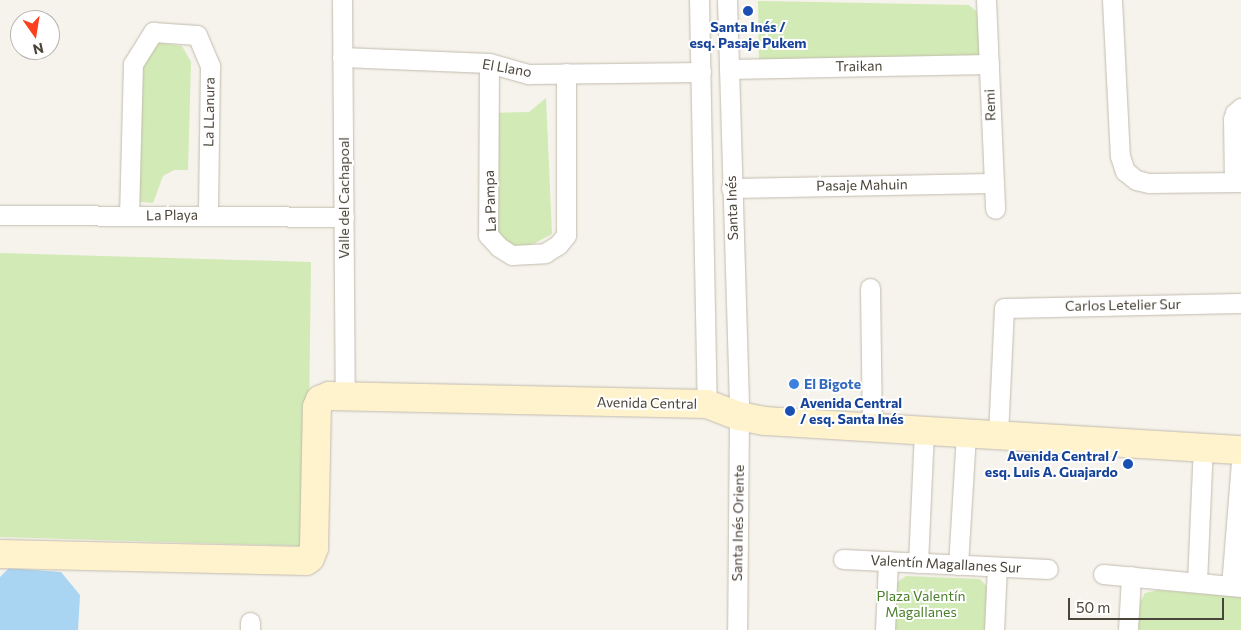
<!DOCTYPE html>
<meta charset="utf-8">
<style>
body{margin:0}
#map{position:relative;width:1241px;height:630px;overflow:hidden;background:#f6f3ec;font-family:Commissioner,sans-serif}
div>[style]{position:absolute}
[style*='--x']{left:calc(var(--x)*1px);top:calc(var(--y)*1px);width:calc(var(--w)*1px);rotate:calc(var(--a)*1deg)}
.green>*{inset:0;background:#d2eab5}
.water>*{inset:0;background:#a9d4f2}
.roads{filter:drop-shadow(0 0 1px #c2bbae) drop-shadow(0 0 1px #c2bbae)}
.street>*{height:19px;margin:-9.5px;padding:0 9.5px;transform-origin:9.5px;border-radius:9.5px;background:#fff}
.secondary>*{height:28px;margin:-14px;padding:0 14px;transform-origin:14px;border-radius:14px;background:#fff3cd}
.dots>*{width:14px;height:14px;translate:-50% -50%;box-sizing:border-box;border:2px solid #fff;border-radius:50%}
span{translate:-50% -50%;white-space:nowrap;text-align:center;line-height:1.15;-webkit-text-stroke:4px #fff;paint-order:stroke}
.transit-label{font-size:14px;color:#164399;font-weight:700}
.left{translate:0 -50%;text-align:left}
.right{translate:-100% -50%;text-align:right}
.street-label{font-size:14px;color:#4b4439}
.shop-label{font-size:14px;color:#366cbe;font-weight:700}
.park-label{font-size:14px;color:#4a7f2a}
.north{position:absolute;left:10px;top:10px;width:50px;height:50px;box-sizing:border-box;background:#fff;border:1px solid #b7b4b0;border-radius:50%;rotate:167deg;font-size:14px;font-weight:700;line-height:20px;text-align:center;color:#4b4439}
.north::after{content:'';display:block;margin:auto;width:18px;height:22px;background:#fc3f1d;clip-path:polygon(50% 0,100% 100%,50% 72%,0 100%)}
.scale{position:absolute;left:1068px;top:598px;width:156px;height:22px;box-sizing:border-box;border:2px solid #4b4439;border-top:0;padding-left:6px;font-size:15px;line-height:18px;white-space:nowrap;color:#4b4439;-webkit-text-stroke:4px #fff;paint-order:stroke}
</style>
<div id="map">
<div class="green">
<div style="clip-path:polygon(758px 1px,969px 5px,977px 12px,980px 55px,973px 59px,759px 60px)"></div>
<div style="clip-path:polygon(147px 41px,182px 46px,191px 62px,188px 170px,174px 170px,163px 176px,153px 203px,132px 201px,138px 55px)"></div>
<div style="clip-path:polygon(546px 98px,552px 234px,533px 244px,515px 249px,498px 236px,492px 216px,492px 113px,529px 112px)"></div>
<div style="clip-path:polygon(0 253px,311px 262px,309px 413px,302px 546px,0 537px)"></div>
<div style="clip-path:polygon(906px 576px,980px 579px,988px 588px,989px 630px,893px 630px,896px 583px)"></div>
<div style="clip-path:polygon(1158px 590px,1241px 597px,1241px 630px,1137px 630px,1139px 604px,1145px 593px)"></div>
</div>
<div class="water">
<div style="clip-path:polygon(9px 568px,61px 572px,80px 595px,78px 630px,0 630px,0 577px)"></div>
</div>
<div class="roads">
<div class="street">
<div style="--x:342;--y:0;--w:396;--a:89.6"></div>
<div style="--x:699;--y:0;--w:404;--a:88.9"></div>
<div style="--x:727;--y:0;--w:416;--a:88.3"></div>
<div style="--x:739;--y:416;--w:214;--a:90.5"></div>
<div style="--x:986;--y:0;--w:209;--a:87.5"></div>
<div style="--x:1112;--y:0;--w:156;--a:87.1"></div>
<div style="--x:1120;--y:156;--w:16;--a:72"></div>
<div style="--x:1125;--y:171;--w:14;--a:39"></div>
<div style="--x:1136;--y:180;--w:13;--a:13"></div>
<div style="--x:1149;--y:183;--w:92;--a:-0.6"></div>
<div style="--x:342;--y:57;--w:147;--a:2.3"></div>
<div style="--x:489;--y:63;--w:41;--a:15.8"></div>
<div style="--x:528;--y:74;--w:173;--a:-0.7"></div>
<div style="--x:489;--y:63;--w:172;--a:90.3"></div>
<div style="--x:488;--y:235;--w:16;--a:47"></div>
<div style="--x:499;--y:247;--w:15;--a:32"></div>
<div style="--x:512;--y:255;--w:33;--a:-3"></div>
<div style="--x:545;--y:253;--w:15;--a:-32"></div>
<div style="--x:558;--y:245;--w:13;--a:-51"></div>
<div style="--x:566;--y:235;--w:162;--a:-90"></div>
<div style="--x:729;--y:69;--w:260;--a:-1.1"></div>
<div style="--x:1234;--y:182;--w:63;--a:-90.9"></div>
<div style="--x:1233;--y:119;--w:6;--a:-72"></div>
<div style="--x:1235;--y:113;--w:8;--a:-40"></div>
<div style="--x:731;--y:188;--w:262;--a:-1.1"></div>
<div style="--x:0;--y:215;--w:344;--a:0.3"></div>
<div style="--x:129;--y:216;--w:152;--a:-88.5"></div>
<div style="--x:133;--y:64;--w:38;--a:-58"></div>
<div style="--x:153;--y:32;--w:44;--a:3.9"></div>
<div style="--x:197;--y:35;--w:34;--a:67"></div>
<div style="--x:210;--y:66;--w:149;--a:90.8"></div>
<div style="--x:870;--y:288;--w:140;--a:89.2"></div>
<div style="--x:998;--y:435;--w:127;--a:-87.3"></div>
<div style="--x:1004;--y:308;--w:237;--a:-1.2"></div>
<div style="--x:843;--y:559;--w:205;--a:2.8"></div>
<div style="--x:918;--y:563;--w:132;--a:-87.4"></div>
<div style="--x:958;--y:565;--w:132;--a:-86.5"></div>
<div style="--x:1103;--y:574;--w:139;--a:5.4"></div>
<div style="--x:1197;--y:582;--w:135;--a:-87.5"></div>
<div style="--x:1231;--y:586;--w:123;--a:-85.4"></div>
<div style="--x:250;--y:630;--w:8;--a:-90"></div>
<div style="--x:885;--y:630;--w:69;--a:-87.5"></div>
<div style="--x:994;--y:630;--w:63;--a:-87.3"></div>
<div style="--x:1128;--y:630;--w:54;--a:-86.8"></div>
</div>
<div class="secondary">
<div style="--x:0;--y:554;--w:306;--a:1.3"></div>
<div style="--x:306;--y:561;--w:5;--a:-37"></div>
<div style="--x:310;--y:558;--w:11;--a:-68"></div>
<div style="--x:314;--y:548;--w:141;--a:-88.8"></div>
<div style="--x:317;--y:407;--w:8;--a:-67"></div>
<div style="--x:320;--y:400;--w:10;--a:-24"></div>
<div style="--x:329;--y:396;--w:378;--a:1.2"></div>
<div style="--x:707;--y:404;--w:34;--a:21"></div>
<div style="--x:739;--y:416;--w:26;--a:11"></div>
<div style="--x:765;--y:421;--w:477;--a:3.5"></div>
</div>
</div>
<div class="dots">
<div style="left:748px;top:11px;background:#1a4fb4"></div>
<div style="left:794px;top:384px;background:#3f7fe0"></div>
<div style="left:790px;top:411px;background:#1a4fb4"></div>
<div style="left:1128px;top:464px;background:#1a4fb4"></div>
</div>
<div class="transit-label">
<span style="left:748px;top:35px">Santa Inés /<br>esq. Pasaje Pukem</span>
<span class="left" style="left:800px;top:411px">Avenida Central<br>/ esq. Santa Inés</span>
<span class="right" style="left:1118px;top:464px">Avenida Central /<br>esq. Luis A. Guajardo</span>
</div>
<div class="street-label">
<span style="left:859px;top:66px;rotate:-1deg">Traikan</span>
<span style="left:507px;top:68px;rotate:10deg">El Llano</span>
<span style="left:990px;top:105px;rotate:-92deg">Remi</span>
<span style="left:209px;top:112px;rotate:-89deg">La LLanura</span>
<span style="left:862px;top:185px;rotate:-1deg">Pasaje Mahuin</span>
<span style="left:344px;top:198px;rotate:-90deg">Valle del Cachapoal</span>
<span style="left:490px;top:201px;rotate:-92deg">La Pampa</span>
<span style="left:732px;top:208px;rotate:-92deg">Santa Inés</span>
<span style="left:172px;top:215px;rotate:-1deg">La Playa</span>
<span style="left:1123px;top:305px;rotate:-1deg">Carlos Letelier Sur</span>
<span style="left:647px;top:403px;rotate:1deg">Avenida Central</span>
<span style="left:738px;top:523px;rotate:-89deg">Santa Inés Oriente</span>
<span style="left:946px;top:564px;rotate:3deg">Valentín Magallanes Sur</span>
</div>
<div class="shop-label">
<span class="left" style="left:804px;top:384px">El Bigote</span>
</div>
<div class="park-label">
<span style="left:921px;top:604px">Plaza Valentín<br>Magallanes</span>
</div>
<div class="north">N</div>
<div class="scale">50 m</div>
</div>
